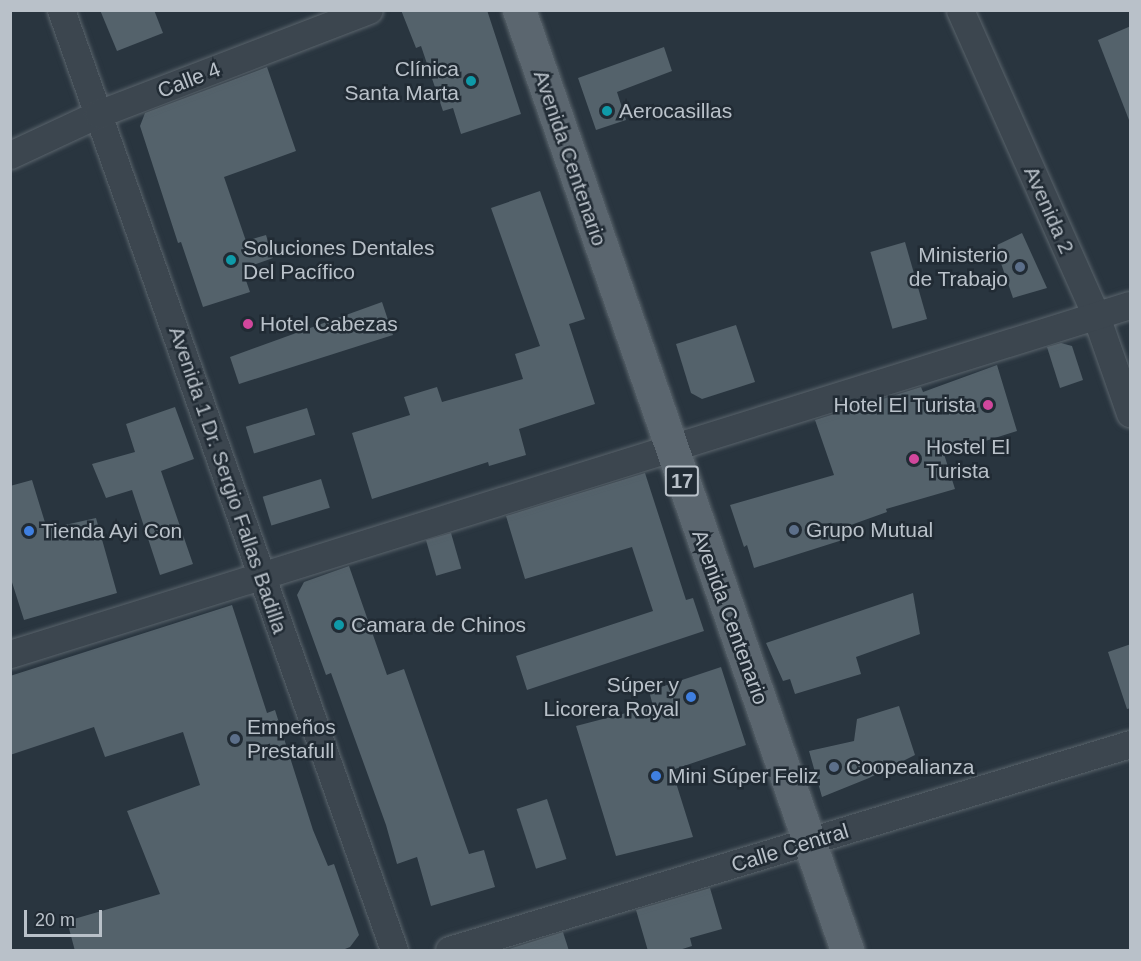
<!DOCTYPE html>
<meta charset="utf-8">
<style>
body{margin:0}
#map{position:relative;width:1141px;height:961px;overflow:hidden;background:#29353f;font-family:Helvetica,sans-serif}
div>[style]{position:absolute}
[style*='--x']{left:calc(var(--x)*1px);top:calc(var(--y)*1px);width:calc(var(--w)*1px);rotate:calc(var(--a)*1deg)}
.building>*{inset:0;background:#54626b;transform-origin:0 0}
.roads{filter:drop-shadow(0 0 2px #5a646c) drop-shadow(0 0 2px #5a646c)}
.minor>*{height:27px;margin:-13.5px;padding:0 13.5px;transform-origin:13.5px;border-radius:13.5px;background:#3c464f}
.primary>*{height:33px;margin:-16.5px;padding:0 16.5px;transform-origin:16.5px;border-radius:16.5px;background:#5b666f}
.dots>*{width:16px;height:16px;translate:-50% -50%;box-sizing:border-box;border:3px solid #212b34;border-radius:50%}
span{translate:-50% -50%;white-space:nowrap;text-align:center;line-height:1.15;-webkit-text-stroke:5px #212b34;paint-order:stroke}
.shield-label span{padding:2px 4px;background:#212b34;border:2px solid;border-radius:4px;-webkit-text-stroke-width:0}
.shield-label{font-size:20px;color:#b9c1c9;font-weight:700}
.poi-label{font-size:21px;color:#b9c1c9}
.right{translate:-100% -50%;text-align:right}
.left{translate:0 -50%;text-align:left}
.street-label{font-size:21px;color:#b9c1c9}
.frame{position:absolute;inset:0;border:12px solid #b9c1c9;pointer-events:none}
.scale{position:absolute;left:24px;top:910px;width:78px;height:27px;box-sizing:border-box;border:3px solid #b9c1c9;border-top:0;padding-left:8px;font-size:18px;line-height:21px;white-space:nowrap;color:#b9c1c9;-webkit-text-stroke:4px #212b34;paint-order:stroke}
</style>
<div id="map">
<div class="building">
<div style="clip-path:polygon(100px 10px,154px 10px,163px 33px,117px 51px)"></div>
<div style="clip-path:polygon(401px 10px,487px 10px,521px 114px,461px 134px,453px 108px,443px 111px,421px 46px,416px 48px)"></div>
<div style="clip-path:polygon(1131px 26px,1131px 120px,1129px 120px,1098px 40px)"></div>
<div style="clip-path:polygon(664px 47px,672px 71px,617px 92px,626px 120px,596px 130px,578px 78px)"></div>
<div style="clip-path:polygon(267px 67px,296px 151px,224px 177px,246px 241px,266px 235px,273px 258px,242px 269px,250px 292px,203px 307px,181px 242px,178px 243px,140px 126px,145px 113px)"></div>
<div style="clip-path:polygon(540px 191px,585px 319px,569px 324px,595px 404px,519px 429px,526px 455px,489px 466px,488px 462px,372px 499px,352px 433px,410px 415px,404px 397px,437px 387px,442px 402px,523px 379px,515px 354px,540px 346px,491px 208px)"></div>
<div style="clip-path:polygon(1022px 233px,1047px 288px,1013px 298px,995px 246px)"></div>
<div style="left:905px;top:242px;width:80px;height:36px;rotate:74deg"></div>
<div style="clip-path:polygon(382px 302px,393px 335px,239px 384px,230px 357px)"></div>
<div style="clip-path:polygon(736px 325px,755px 382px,702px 399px,691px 393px,676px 344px)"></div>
<div style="clip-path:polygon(1061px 343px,1072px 346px,1083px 380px,1060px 388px,1047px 347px)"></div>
<div style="clip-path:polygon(997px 365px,1017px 431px,944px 454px,955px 489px,886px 509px,887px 512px,848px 526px,852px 537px,754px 568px,747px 545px,744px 547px,730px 505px,834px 475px,815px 420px,921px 387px,923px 392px)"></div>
<div style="clip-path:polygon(175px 407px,194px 459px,161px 471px,193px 564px,160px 575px,132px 490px,106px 498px,92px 464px,135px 452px,126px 424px)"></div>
<div style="left:307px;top:408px;width:28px;height:64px;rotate:73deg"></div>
<div style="clip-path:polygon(645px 473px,686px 600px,693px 598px,704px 631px,527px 690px,516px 656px,653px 611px,632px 547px,525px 579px,506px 516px)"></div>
<div style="left:321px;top:479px;width:30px;height:61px;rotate:73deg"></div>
<div style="clip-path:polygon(32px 480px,47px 529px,96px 518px,117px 593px,24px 620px,10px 576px,10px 486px)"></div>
<div style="left:451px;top:533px;width:37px;height:26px;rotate:74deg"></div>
<div style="clip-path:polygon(349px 566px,387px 675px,404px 669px,469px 854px,484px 850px,495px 887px,431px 906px,417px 857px,397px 864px,386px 825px,331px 673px,326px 675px,297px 595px,304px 582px)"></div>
<div style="clip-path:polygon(913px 593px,920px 634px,856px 657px,861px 674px,795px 694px,790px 679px,783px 681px,766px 643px)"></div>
<div style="clip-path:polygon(232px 605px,267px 713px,275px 710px,313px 830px,328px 866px,334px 864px,359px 935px,350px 947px,340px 951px,75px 951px,67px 921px,160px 894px,127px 811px,200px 785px,183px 732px,105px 757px,94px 727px,10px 755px,10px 676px)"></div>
<div style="clip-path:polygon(1131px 644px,1131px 708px,1127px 709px,1108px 652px)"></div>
<div style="clip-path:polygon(721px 667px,746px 745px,672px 770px,693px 837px,616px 856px,576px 726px,653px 706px,649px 691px)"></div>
<div style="clip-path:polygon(899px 706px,915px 755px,869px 778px,822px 797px,809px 751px,854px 741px,857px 719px)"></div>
<div style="left:547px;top:799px;width:63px;height:32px;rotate:72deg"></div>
<div style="clip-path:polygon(710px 888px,722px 929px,690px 938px,692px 946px,676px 951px,648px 951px,636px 910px)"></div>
<div style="clip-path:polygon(563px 932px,569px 951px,502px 951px)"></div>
</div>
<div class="roads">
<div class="minor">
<div style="--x:61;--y:10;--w:997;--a:70.49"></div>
<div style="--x:960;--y:10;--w:335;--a:66"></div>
<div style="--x:1096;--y:316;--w:103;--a:70.7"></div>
<div style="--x:10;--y:155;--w:97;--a:-25"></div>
<div style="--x:98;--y:114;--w:290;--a:-21"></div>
<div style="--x:10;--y:654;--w:1173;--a:-17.31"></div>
<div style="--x:449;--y:950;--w:711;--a:-16.83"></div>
</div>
<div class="primary">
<div style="--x:519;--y:10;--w:996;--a:70.76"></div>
</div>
</div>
<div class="dots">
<div style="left:471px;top:81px;background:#0f9aa8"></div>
<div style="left:607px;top:111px;background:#0f9aa8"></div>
<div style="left:231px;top:260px;background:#0f9aa8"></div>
<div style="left:1020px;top:267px;background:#5c6f8a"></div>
<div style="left:248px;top:324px;background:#d1479c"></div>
<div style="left:988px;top:405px;background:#d1479c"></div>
<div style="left:914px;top:459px;background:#d1479c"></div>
<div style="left:794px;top:530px;background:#5c6f8a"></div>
<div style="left:29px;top:531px;background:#3f7fe0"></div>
<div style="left:339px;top:625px;background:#0f9aa8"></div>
<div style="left:691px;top:697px;background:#3f7fe0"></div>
<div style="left:235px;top:739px;background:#5c6f8a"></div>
<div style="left:834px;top:767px;background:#5c6f8a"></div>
<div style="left:656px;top:776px;background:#3f7fe0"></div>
</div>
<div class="shield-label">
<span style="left:682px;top:481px">17</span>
</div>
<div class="poi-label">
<span class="right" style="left:459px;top:81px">Clínica<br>Santa Marta</span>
<span class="left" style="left:619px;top:111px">Aerocasillas</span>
<span class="left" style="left:243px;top:260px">Soluciones Dentales<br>Del Pacífico</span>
<span class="right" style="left:1008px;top:267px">Ministerio<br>de Trabajo</span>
<span class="left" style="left:260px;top:324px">Hotel Cabezas</span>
<span class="right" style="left:976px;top:405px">Hotel El Turista</span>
<span class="left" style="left:926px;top:459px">Hostel El<br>Turista</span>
<span class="left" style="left:806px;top:530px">Grupo Mutual</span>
<span class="left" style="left:41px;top:531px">Tienda Ayi Con</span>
<span class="left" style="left:351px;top:625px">Camara de Chinos</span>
<span class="right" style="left:679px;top:697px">Súper y<br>Licorera Royal</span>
<span class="left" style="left:247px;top:739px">Empeños<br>Prestafull</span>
<span class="left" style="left:846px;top:767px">Coopealianza</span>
<span class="left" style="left:668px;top:776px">Mini Súper Feliz</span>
</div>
<div class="street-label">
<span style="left:189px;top:80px;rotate:-21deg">Calle 4</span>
<span style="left:570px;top:158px;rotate:71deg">Avenida Centenario</span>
<span style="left:1049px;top:210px;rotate:66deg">Avenida 2</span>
<span style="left:228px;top:480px;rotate:71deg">Avenida 1 Dr. Sergio Fallas Badilla</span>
<span style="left:730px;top:617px;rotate:70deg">Avenida Centenario</span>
<span style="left:790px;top:848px;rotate:-17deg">Calle Central</span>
</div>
<div class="frame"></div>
<div class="scale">20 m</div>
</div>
